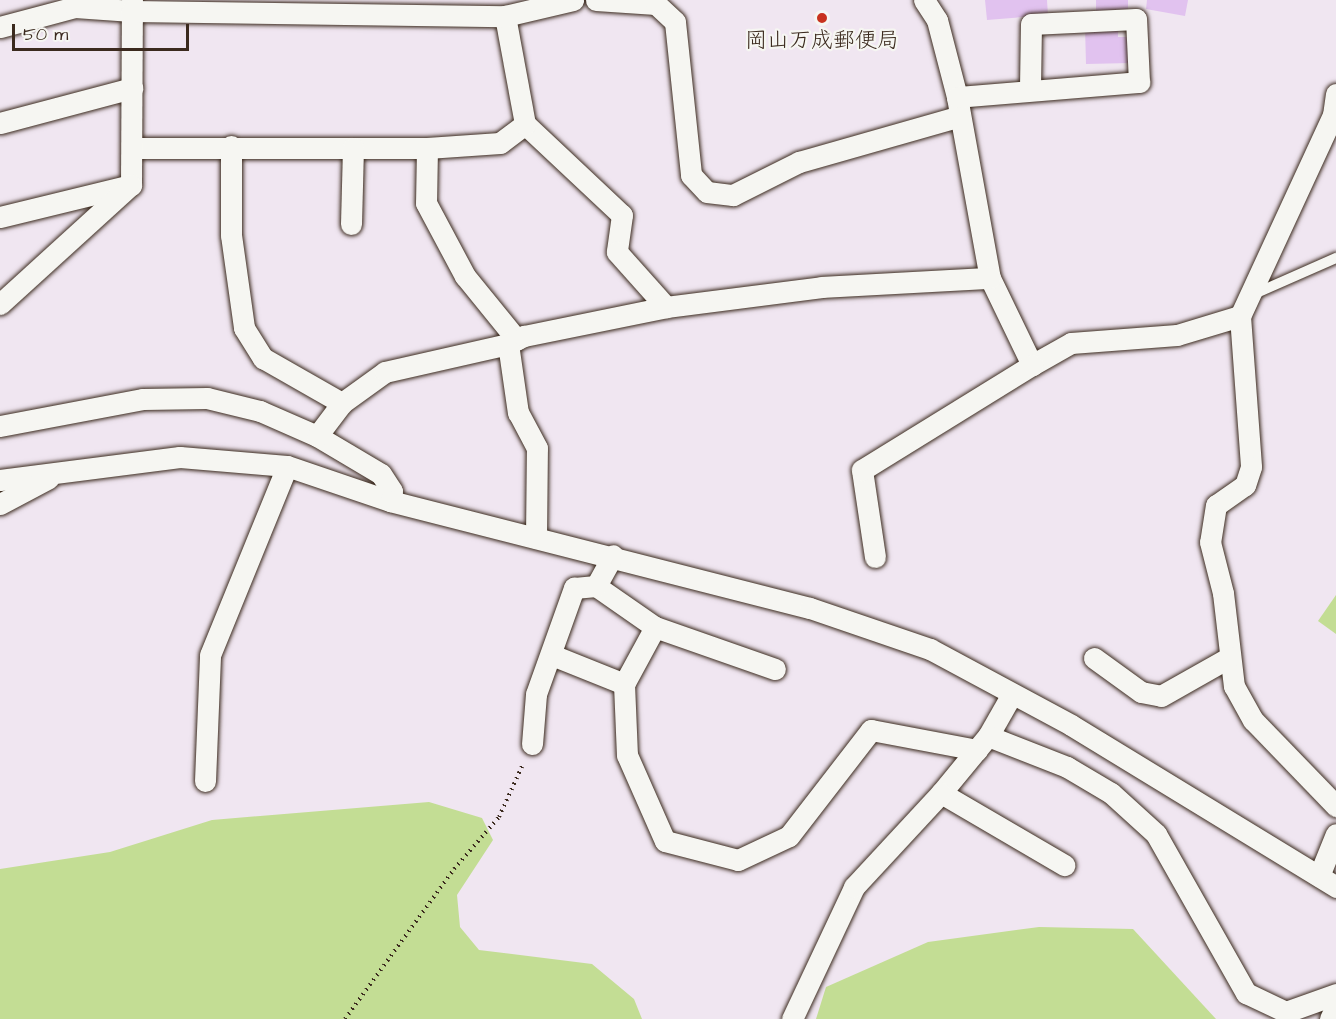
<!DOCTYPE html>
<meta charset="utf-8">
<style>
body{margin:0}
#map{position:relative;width:1336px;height:1019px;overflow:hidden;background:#f0e6f1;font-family:"Architects Daughter","Klee One",sans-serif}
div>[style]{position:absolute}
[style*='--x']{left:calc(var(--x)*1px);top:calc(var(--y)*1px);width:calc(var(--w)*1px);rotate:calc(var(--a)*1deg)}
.green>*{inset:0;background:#c3dd94}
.building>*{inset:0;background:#e1c2ef}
.path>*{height:4px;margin-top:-2px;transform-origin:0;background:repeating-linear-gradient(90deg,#3b2a1e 0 1.5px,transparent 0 6px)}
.roads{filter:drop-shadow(0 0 2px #3b2a1e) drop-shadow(0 0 2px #3b2a1e)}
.service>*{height:10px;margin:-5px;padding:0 5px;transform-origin:5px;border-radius:5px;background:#f6f6f2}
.minor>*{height:21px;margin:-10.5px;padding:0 10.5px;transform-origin:10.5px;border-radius:10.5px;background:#f6f6f2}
.dots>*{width:16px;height:16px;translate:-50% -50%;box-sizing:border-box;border:3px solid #f6f6f2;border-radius:50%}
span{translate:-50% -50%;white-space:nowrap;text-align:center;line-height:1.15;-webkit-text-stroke:4.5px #f6f6f2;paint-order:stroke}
.poi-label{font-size:22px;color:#3b2a1e}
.scale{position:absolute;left:12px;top:24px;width:177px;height:27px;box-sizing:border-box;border:3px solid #3b2a1e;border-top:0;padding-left:8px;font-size:18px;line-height:21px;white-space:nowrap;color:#3b2a1e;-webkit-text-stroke:4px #f6f6f2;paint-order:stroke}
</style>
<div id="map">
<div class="green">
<div style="clip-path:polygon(1336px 595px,1336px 634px,1318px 621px)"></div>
<div style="clip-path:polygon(429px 802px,482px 818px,493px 840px,457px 895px,460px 927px,479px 950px,592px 964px,634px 999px,642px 1019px,0 1019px,0 869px,110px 852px,212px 820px)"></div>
<div style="clip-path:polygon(1039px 927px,1133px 929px,1216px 1019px,816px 1019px,826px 987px,928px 942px)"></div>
</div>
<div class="building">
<div style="clip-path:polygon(985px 0,1047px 0,1048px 15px,987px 20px)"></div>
<div style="clip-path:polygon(1096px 0,1128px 0,1128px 9px,1096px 11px)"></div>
<div style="clip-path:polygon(1147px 0,1188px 0,1185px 16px,1146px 9px)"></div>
<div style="clip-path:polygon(1118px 26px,1118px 37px,1131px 37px,1131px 63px,1086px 64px,1085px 27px)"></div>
</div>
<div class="path">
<div style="--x:345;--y:1019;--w:185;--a:-54"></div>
<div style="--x:454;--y:869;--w:69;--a:-49.1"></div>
<div style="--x:499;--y:817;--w:58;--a:-65.6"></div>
</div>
<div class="roads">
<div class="service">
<div style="--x:1252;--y:295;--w:92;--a:-23.8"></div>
</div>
<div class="minor">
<div style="--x:596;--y:0;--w:60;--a:3.8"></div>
<div style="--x:656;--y:4;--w:26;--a:43"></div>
<div style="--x:675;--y:22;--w:154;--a:84"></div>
<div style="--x:691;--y:175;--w:23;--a:47"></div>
<div style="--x:707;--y:192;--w:26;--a:7"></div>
<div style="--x:733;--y:195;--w:74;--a:-26.6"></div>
<div style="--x:799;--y:162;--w:167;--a:-15.9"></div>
<div style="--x:924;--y:0;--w:24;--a:57"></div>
<div style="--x:937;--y:20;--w:80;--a:75.4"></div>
<div style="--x:957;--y:97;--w:184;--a:79.7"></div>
<div style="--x:990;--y:278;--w:97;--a:64.2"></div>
<div style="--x:1032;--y:365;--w:45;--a:-29.4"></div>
<div style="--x:1071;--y:343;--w:106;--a:-4.3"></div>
<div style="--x:1177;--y:335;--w:66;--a:-16.8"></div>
<div style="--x:0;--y:27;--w:78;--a:-14.9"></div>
<div style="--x:75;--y:7;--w:57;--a:4"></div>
<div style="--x:132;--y:11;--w:11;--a:-90"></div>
<div style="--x:1336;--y:94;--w:21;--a:98"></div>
<div style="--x:1333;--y:115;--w:221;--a:114.8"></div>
<div style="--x:1240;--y:316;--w:151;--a:85.8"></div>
<div style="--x:1251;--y:467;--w:19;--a:108"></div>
<div style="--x:1245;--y:485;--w:35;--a:145"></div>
<div style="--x:1216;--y:505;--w:37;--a:99"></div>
<div style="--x:1210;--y:542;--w:53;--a:75.7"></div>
<div style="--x:1223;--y:593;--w:94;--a:83.3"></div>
<div style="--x:1234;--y:686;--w:39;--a:61"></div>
<div style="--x:1253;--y:720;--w:120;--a:46"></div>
<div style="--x:957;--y:97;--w:183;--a:-4.7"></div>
<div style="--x:1139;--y:82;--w:63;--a:-92.7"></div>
<div style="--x:1136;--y:19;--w:105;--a:177.3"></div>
<div style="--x:1031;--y:24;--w:65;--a:90.9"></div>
<div style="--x:0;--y:123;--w:137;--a:-14.9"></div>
<div style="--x:525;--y:124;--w:133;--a:43.2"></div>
<div style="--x:622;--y:215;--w:37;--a:98"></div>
<div style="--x:617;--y:252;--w:74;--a:48.3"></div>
<div style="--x:231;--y:146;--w:89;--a:90"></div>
<div style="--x:231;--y:235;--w:94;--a:82"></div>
<div style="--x:244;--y:328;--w:36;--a:58"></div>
<div style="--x:263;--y:358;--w:91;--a:29.7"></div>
<div style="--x:132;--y:148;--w:295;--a:0"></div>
<div style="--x:427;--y:148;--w:73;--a:-3.9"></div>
<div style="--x:500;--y:143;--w:31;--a:-37"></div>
<div style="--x:525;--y:124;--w:110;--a:-100.5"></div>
<div style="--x:427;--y:148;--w:55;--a:91"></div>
<div style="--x:426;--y:203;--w:83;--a:61.9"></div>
<div style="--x:465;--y:276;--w:82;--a:50.9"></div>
<div style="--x:0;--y:217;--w:135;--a:-13.7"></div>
<div style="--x:131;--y:185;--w:174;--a:-89.7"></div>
<div style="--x:132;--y:11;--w:373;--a:0.8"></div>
<div style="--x:505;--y:16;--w:70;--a:-13.2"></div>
<div style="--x:351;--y:224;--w:76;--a:-88.5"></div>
<div style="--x:0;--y:304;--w:177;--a:-42.3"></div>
<div style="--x:0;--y:426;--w:146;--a:-10.7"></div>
<div style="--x:143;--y:399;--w:64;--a:-0.9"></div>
<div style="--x:207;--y:398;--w:55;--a:13.8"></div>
<div style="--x:260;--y:411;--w:62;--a:23.7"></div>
<div style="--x:317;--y:436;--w:74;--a:30.7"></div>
<div style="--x:381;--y:474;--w:20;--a:57"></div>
<div style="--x:392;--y:491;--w:10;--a:101"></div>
<div style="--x:317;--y:436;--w:41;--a:-52.9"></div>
<div style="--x:342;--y:403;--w:53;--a:-35.8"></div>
<div style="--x:385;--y:372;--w:126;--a:-12.8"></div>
<div style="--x:0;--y:480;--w:181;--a:-7.3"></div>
<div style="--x:180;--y:457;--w:107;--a:4.8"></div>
<div style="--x:287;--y:466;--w:109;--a:18.8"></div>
<div style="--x:390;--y:501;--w:433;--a:14.3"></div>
<div style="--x:810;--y:608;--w:127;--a:18.9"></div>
<div style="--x:930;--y:649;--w:160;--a:28.3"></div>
<div style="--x:1071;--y:725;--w:311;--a:31.4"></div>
<div style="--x:0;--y:504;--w:55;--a:-28"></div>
<div style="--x:536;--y:538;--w:90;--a:-89.4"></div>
<div style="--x:537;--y:448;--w:40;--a:-118"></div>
<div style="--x:518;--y:413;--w:70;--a:-98.2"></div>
<div style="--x:508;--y:344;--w:18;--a:-27"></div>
<div style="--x:524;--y:336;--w:145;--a:-11.5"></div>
<div style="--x:666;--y:307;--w:157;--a:-7.3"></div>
<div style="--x:822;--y:287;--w:168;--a:-3.1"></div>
<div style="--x:875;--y:557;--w:88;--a:-98.5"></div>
<div style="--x:862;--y:470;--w:200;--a:-31.7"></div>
<div style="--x:596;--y:586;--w:72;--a:34.8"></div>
<div style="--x:655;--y:627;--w:65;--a:118.5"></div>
<div style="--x:655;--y:627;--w:127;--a:19.3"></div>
<div style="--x:552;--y:655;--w:78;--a:21.9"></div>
<div style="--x:624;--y:684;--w:71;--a:87.6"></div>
<div style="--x:627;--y:755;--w:94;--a:66.2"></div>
<div style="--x:665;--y:841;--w:75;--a:14.6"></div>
<div style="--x:738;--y:860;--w:56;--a:-25.2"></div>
<div style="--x:789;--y:836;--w:134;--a:-52.3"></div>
<div style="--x:871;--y:730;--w:108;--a:10.7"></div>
<div style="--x:1094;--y:658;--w:58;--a:35.9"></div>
<div style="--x:1141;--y:692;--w:20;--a:11"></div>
<div style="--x:1161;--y:696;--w:79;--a:-29.5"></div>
<div style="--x:1012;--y:694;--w:48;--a:119.7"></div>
<div style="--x:988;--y:736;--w:74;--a:129.5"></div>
<div style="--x:941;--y:793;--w:143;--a:30.3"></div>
<div style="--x:988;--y:736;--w:85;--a:21.4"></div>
<div style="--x:1067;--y:767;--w:51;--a:30.6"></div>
<div style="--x:1111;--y:793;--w:61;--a:42.3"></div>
<div style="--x:1156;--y:834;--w:183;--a:60.5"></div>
<div style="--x:1246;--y:993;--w:44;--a:25.4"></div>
<div style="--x:1286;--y:1012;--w:53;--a:-19.8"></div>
<div style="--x:532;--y:744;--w:50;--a:-85.4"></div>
<div style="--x:536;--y:694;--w:113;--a:-70.3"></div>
<div style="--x:574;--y:588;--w:22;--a:-5"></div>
<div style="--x:596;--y:586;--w:35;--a:-61"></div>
<div style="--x:205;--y:781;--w:126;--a:-87.7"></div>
<div style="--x:210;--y:655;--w:204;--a:-67.8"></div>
<div style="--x:1319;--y:876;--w:45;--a:-68"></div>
<div style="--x:792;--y:1019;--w:146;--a:-64.8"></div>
<div style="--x:854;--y:887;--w:128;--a:-47.2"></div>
<div style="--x:1330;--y:1019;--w:14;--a:-65"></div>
</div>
</div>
<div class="dots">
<div style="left:822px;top:18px;background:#c8321e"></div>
</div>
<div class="poi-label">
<span style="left:822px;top:41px">岡山万成郵便局</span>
</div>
<div class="scale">50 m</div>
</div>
